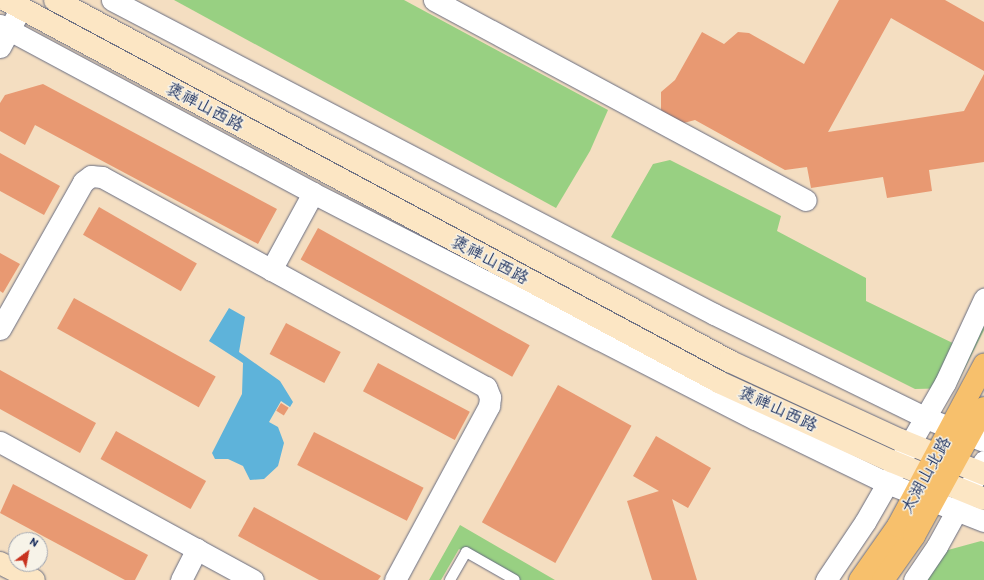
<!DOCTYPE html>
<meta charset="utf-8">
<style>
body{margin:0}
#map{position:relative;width:984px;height:580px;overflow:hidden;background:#f4dec1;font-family:Itim,"LXGW WenKai TC",sans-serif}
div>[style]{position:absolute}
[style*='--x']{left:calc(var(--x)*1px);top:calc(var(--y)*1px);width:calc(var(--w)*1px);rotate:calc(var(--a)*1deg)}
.green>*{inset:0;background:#98d082}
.water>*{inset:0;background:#5eb3da}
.building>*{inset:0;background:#e89972;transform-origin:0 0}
.roads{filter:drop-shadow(0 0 1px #676c81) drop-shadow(0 0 1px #676c81)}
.lane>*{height:10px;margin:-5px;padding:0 5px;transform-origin:5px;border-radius:5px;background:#fff}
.street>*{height:21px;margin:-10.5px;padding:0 10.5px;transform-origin:10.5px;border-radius:10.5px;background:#fff}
.secondary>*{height:22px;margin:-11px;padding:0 11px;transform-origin:11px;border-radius:11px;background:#fce6c4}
.primary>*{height:22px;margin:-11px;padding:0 11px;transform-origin:11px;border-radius:11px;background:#f7c06c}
span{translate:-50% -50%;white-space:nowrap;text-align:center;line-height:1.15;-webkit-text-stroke:3px #f7f3e8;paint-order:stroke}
.street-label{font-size:17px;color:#1b2f5e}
.north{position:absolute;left:8px;top:532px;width:40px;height:40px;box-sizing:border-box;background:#f7f3e8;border:1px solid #9fa5b1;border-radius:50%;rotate:32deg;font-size:11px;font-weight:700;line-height:16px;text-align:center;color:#1b2f5e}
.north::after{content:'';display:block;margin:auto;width:14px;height:18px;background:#c8321e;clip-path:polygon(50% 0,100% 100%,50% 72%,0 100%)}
</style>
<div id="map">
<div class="green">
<div style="clip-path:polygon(174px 0,404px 0,608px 110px,590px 151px,556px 208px)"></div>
<div style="clip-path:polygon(670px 160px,781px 216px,777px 231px,866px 278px,866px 301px,963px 348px,984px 305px,984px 330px,955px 388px,915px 389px,611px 237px,653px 164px)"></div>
<div style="clip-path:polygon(460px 525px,555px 580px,515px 580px,459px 549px,441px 580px,429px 580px)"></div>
<div style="clip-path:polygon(981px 541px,984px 542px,984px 580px,918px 580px,937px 553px)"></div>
</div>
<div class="water">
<div style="clip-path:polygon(229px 308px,245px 317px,239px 352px,280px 381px,293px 402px,290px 407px,281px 401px,269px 422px,278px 427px,284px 443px,278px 466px,264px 479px,250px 480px,243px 466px,228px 459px,215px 459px,212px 453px,242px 394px,243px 363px,209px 341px)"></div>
</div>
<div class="building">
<div style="clip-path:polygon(839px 0,945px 0,984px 22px,984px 71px,891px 18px,828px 132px,964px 111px,984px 74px,984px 162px,929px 170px,932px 191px,887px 198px,883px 177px,811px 188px,807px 167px,785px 170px,695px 120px,680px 124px,661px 110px,661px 92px,675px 80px,702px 32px,724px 44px,738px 32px,749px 33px,804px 64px)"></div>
<div style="clip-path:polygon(43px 84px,277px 209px,258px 244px,35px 125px,25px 145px,0 131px,0 103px,5px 95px)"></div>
<div style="clip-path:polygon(0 153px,60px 186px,44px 215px,0 191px)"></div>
<div style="left:99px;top:207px;width:113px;height:32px;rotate:30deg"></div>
<div style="left:318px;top:228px;width:242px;height:36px;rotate:29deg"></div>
<div style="clip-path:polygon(0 253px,20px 264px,3px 293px,0 291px)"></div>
<div style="left:74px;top:298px;width:162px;height:35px;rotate:29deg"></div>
<div style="left:286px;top:323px;width:62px;height:35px;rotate:28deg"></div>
<div style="left:378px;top:363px;width:104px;height:32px;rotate:28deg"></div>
<div style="clip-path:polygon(0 370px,96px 423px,80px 453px,0 409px)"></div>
<div style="left:558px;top:385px;width:84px;height:157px;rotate:29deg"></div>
<div style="left:281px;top:403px;width:9px;height:9px;rotate:32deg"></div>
<div style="left:116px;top:431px;width:103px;height:32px;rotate:29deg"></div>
<div style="left:314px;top:432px;width:123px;height:37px;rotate:27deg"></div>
<div style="clip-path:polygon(656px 436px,711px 468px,688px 508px,672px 499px,697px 580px,652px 580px,627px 501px,659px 491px,633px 476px)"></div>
<div style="clip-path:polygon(13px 484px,148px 555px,135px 580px,125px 580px,0 513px)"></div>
<div style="clip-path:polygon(254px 507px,381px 576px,378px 580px,319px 580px,238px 536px)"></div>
</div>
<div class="roads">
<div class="lane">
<div style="--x:450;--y:580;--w:32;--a:-60"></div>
<div style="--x:466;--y:552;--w:56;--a:29.7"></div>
</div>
<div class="street">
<div style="--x:112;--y:0;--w:679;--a:27.55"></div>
<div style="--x:714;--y:314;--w:236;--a:26.1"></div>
<div style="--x:926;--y:418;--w:62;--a:21.6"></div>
<div style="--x:434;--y:0;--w:422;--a:28.3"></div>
<div style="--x:0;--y:25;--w:355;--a:28.2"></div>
<div style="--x:313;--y:193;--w:496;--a:27.1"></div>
<div style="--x:755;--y:419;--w:147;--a:25.9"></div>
<div style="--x:887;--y:483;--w:104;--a:21.4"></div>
<div style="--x:0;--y:47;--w:34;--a:-62"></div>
<div style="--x:271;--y:270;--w:88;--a:-61.4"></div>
<div style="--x:0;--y:329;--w:169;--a:-60.5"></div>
<div style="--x:83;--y:182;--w:10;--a:-37"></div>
<div style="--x:91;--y:176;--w:11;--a:5"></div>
<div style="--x:102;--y:177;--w:438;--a:28.7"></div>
<div style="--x:486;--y:387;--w:11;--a:68"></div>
<div style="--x:490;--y:397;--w:9;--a:96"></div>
<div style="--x:489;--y:406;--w:198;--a:118.4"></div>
<div style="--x:0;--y:442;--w:288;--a:28.6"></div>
<div style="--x:181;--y:580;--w:35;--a:-63"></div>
<div style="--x:826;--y:580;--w:70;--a:-56.1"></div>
<div style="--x:865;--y:522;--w:160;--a:-60.1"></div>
<div style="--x:945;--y:383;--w:93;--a:-65.1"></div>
<div style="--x:914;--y:580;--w:41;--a:-55.9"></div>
<div style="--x:937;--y:546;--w:97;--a:-61.1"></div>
</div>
<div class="secondary">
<div style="--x:6;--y:0;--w:809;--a:28.18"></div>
<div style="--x:719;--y:382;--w:189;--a:24.7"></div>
<div style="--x:891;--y:461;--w:100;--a:22.2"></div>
<div style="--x:55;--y:0;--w:765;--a:28.17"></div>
<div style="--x:729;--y:361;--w:188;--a:24.8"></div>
<div style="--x:900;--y:440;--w:91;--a:22"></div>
<div style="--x:0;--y:563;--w:38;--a:27"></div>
</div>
<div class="primary">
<div style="--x:860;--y:580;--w:66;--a:-54.9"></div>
<div style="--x:898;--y:526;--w:183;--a:-61.9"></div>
<div style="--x:883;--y:580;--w:54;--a:-54.8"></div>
<div style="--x:914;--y:536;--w:146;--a:-61.3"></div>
</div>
</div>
<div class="street-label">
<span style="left:205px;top:107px;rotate:28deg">褒禅山西路</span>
<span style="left:490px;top:260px;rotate:28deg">褒禅山西路</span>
<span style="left:778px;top:409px;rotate:25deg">褒禅山西路</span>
<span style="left:926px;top:475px;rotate:-61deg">太湖山北路</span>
</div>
<div class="north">N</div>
</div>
